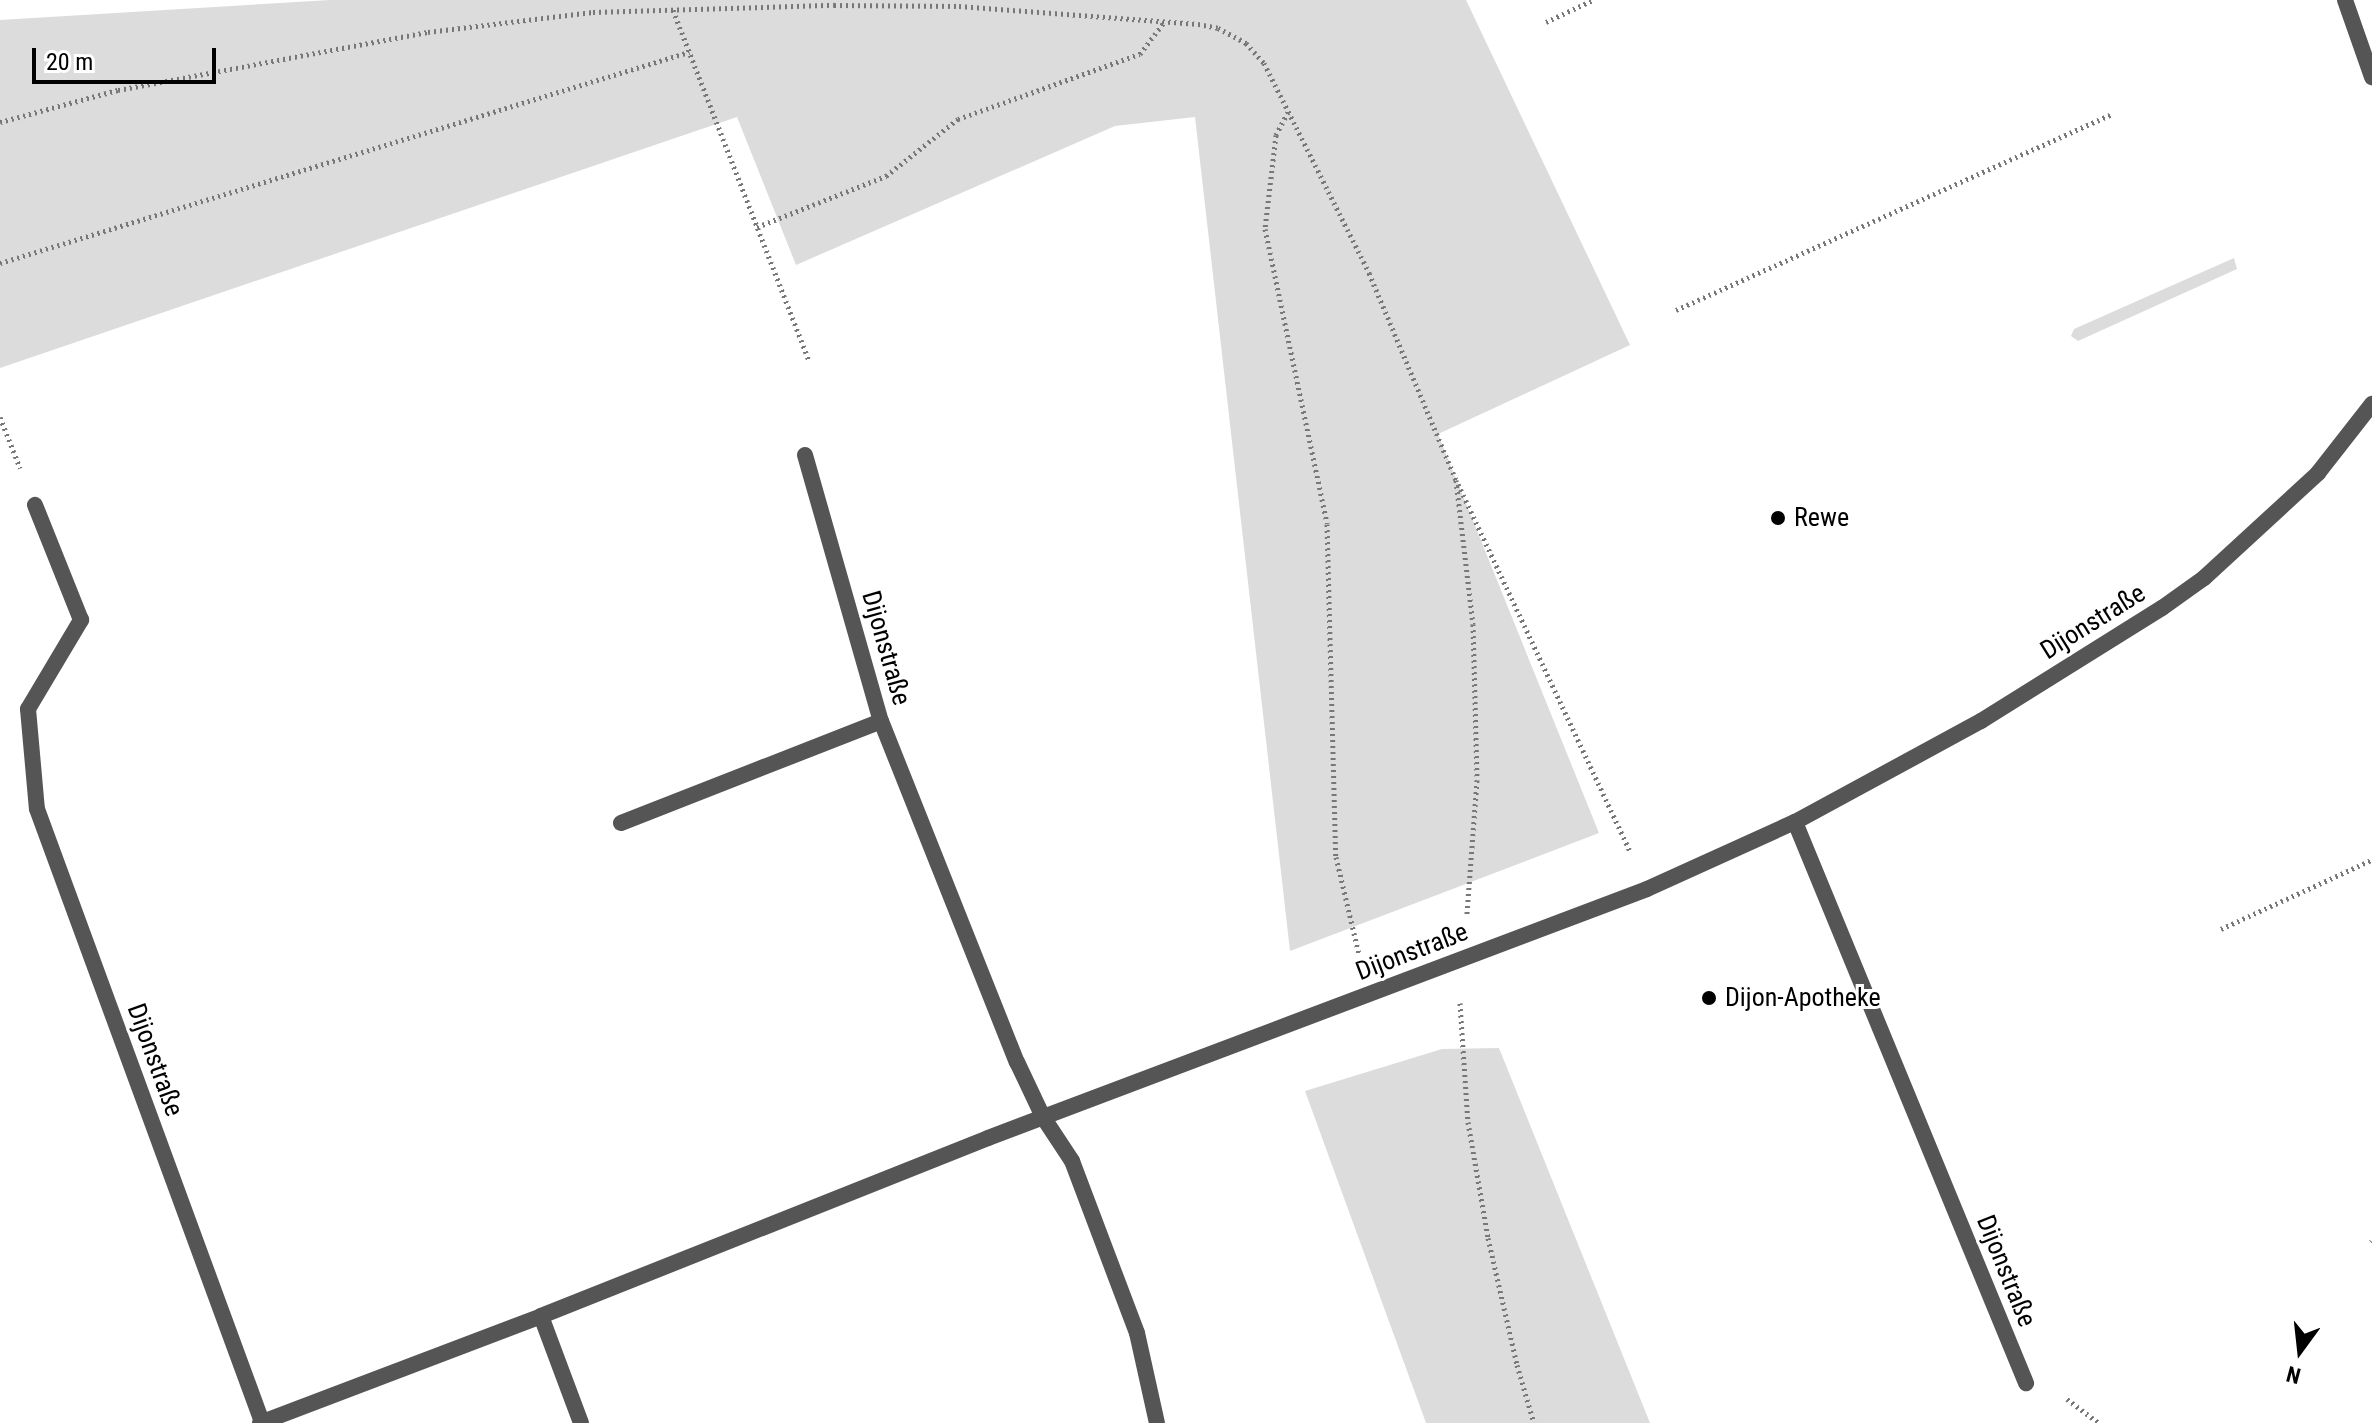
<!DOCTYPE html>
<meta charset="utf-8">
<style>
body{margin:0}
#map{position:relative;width:2372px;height:1423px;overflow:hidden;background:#fff;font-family:"Roboto Condensed",sans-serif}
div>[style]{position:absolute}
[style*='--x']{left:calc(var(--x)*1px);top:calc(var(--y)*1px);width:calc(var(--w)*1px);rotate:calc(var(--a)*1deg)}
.green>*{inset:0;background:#dcdcdc}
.path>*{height:5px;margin-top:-2.5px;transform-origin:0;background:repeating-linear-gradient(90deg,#777 0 2px,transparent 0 6px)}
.lane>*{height:16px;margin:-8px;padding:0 8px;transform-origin:8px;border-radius:8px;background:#555}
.street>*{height:16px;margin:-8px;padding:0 8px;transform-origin:8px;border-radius:8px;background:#555}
.dots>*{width:22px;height:22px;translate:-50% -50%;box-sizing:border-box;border:4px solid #fff;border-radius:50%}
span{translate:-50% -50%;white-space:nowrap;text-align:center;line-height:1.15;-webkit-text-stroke:6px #fff;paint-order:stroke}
.poi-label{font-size:26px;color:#000}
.left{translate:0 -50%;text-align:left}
.street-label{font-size:26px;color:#000}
.north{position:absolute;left:2260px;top:1311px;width:80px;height:80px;-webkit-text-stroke:6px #fff;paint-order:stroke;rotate:195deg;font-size:22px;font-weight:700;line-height:32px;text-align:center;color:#000}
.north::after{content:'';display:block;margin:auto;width:28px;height:36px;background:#000;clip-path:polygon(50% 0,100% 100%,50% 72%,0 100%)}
.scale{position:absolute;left:32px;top:48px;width:184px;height:36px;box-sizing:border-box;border:4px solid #000;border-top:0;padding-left:10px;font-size:24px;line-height:28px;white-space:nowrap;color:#000;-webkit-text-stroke:6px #fff;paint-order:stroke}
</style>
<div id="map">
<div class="green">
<div style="clip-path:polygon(330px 0,1466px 0,1630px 345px,1438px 434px,1599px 833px,1290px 951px,1195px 117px,1115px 126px,796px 265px,737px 117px,0 368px,0 20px)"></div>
<div style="clip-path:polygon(2234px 258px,2237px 269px,2078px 341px,2071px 336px,2074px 329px)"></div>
<div style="clip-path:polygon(1499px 1048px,1650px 1423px,1426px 1423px,1305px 1091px,1442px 1049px)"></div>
</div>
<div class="path">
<div style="--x:673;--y:10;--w:375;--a:68.8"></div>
<div style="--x:1546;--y:22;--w:52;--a:-25.1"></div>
<div style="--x:1288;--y:112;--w:26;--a:118"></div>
<div style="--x:1276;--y:135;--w:95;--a:96.7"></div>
<div style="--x:1265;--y:229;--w:301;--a:78.1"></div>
<div style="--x:1327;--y:524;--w:333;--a:88.5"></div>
<div style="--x:1336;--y:857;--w:100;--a:76.7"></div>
<div style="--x:0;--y:122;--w:122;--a:-15.2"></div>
<div style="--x:118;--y:90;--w:315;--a:-10.6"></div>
<div style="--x:428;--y:32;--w:166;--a:-6.9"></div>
<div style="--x:593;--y:12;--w:241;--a:-1.7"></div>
<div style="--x:834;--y:5;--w:125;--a:0.5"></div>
<div style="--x:959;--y:6;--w:240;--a:4.3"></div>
<div style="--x:1198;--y:24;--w:20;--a:11"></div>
<div style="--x:1218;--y:28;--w:32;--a:28"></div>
<div style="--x:1246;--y:43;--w:27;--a:48"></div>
<div style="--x:1264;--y:63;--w:235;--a:63.4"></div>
<div style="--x:1369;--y:273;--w:225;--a:67.2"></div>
<div style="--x:1456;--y:480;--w:145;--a:83.3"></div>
<div style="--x:1473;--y:624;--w:156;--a:88.5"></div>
<div style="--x:1477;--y:780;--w:134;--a:94.3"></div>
<div style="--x:757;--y:227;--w:139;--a:-21.6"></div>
<div style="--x:886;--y:176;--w:92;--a:-38.4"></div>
<div style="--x:958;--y:119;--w:193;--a:-19.7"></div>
<div style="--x:1140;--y:54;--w:41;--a:-52.9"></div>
<div style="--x:0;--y:263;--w:721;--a:-17.03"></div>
<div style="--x:1676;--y:310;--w:479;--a:-24.2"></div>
<div style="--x:0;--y:417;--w:55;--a:68.6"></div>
<div style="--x:1458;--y:484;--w:406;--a:64.9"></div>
<div style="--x:2221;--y:929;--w:166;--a:-24.6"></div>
<div style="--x:1460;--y:1003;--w:119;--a:86.2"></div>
<div style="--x:1468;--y:1122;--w:118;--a:80.2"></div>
<div style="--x:1488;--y:1238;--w:130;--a:77.1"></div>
<div style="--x:1517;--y:1365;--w:60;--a:73.7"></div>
<div style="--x:2371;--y:1242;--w:1;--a:-45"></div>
<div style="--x:2067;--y:1399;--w:40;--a:37"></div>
</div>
<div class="lane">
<div style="--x:28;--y:709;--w:104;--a:-59.2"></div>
<div style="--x:81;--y:620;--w:124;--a:-111.8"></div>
<div style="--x:621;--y:823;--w:279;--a:-21.4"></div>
<div style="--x:1043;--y:1117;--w:53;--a:56.6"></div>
<div style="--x:1072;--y:1161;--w:184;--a:69.3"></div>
<div style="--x:1137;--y:1333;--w:92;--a:77.5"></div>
<div style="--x:541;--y:1316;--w:114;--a:69.5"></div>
</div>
<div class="street">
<div style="--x:2345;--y:0;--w:82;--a:70.7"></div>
<div style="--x:805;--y:455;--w:277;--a:74.1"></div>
<div style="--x:881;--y:721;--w:367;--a:68.3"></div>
<div style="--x:1017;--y:1062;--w:61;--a:64.7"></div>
<div style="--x:28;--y:709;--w:100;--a:84.9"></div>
<div style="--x:37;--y:809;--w:653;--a:69.84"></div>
<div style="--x:1795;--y:822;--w:607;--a:67.62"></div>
<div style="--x:260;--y:1423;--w:301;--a:-20.8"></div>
<div style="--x:541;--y:1316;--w:481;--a:-21.7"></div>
<div style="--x:988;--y:1138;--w:704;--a:-20.7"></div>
<div style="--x:1647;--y:889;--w:162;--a:-24.4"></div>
<div style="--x:1795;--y:822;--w:212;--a:-28.5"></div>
<div style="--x:1981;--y:721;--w:213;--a:-32"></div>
<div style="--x:2162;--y:608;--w:52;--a:-35.5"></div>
<div style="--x:2204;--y:578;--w:155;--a:-42.6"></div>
<div style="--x:2318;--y:473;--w:88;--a:-52"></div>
</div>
<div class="dots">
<div style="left:1778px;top:518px;background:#000"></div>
<div style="left:1709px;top:998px;background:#000"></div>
</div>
<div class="poi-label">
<span class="left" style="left:1794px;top:518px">Rewe</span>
<span class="left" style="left:1725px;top:998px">Dijon-Apotheke</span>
</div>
<div class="street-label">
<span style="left:2093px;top:622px;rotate:-32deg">Dijonstraße</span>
<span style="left:886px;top:648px;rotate:74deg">Dijonstraße</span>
<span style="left:1412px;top:952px;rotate:-21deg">Dijonstraße</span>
<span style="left:155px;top:1060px;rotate:70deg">Dijonstraße</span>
<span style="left:2006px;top:1271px;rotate:68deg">Dijonstraße</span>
</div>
<div class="north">N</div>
<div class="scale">20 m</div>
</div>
